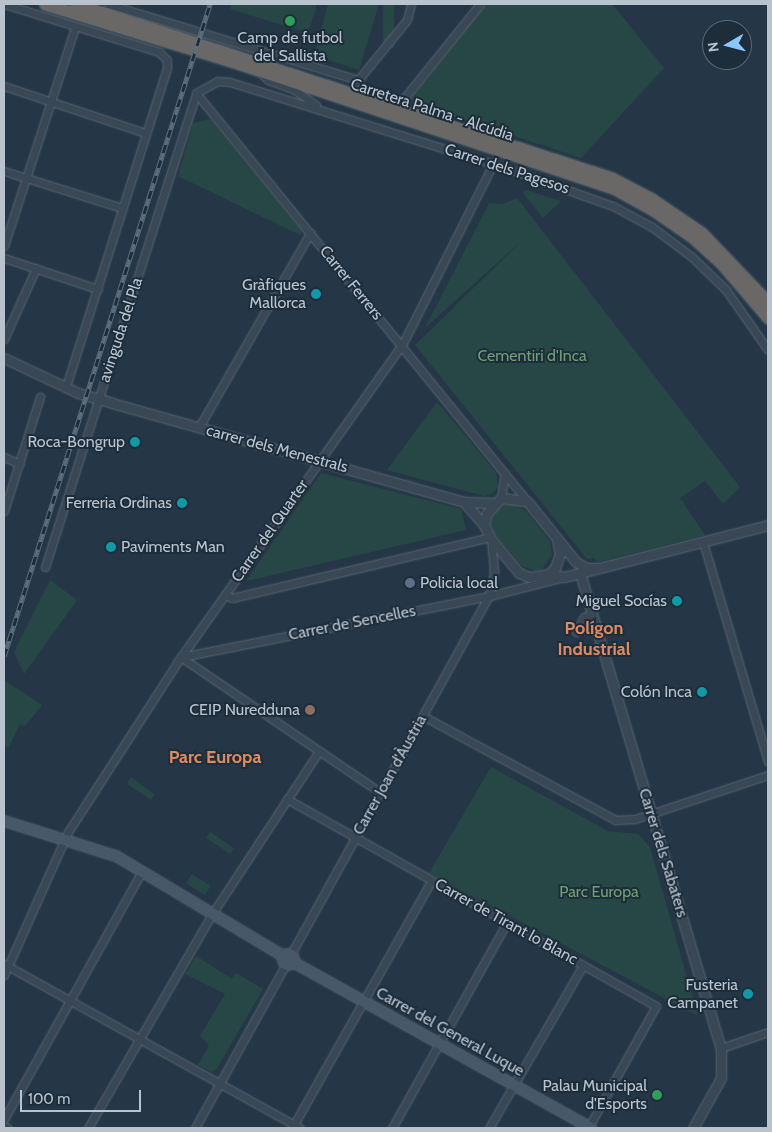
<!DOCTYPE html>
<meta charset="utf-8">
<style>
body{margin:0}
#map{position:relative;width:772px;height:1132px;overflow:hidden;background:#253746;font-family:Cabin,sans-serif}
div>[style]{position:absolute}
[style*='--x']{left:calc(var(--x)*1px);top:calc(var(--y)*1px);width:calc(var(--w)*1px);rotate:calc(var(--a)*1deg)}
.green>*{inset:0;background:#274746;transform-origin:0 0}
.roads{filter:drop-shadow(0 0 1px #586672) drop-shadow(0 0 1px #586672)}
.minor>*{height:7px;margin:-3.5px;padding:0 3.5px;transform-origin:3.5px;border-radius:3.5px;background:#3a4855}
.tertiary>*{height:9px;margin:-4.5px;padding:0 4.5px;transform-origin:4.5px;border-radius:4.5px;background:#3a4855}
.secondary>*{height:10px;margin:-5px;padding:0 5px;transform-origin:5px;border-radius:5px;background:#475868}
.secondary>.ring{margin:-5px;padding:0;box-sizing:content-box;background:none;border:10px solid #475868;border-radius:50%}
.trunk>*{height:11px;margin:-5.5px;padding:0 5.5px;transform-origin:5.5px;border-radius:5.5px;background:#6a6866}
.rail>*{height:4.5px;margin-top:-2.25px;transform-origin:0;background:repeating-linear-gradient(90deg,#1e2d3a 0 8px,#5c6d7c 0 16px);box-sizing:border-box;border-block:1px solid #5c6d7c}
.dots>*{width:14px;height:14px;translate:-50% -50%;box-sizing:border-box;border:2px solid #1e2d3a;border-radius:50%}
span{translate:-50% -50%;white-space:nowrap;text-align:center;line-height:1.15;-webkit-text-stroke:4px #1e2d3a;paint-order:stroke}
.poi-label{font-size:16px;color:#b8c3ce}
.right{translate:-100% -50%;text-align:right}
.left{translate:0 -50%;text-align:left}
.street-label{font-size:16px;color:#b8c3ce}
.park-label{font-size:16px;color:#6da172}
.neighbourhood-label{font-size:18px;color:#df8961;font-weight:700}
.frame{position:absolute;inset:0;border:5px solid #b8c3ce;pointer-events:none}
.north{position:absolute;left:702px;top:20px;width:50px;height:50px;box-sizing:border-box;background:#1e2d3a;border:1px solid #5c6975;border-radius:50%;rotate:262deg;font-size:14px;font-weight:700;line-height:20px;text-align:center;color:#b8c3ce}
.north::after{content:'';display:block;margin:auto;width:18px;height:22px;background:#8cc6ff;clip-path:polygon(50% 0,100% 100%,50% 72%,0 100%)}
.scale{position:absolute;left:20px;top:1090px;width:121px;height:22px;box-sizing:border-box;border:2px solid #b8c3ce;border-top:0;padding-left:6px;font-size:15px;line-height:18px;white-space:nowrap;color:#b8c3ce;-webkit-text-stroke:4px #1e2d3a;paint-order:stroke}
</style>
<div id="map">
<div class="green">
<div style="clip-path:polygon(231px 4px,317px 4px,308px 33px,230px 9px)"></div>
<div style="clip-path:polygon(328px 4px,379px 4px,359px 70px,314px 55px)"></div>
<div style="left:383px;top:4px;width:11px;height:44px"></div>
<div style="clip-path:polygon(486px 4px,612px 4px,664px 68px,581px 158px,408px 102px)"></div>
<div style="clip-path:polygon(211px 119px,302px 232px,300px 235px,178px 176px,193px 123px)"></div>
<div style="clip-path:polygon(526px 190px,561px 201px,543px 218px,523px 193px)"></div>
<div style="clip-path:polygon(517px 198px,740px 487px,723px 504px,705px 481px,680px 498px,705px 535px,597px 562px,594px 558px,587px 559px,415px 345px,527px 236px,425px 328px,489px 203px,503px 204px)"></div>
<div style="clip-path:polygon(437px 402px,496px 472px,498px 488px,492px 493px,484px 496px,387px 470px)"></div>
<div style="clip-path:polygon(321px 473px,461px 509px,466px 530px,246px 581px)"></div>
<div style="clip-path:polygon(510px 504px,525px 510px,550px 541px,552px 555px,542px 569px,536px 571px,522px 566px,494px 533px,491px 525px,494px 514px,501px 506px)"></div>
<div style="clip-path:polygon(50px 580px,77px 600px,24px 674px,14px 652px)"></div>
<div style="clip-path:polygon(4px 680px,42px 705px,25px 726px,20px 724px,9px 747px,4px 746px)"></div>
<div style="clip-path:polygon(491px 767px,608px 831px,638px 834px,650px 847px,698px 1016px,429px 873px)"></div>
<div style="clip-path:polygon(131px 777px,154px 794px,151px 800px,127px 784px)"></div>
<div style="left:210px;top:832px;width:29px;height:7px;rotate:34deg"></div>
<div style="left:192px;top:874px;width:22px;height:11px;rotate:32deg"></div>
<div style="clip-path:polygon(196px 956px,232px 979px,236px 973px,263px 989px,216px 1070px,211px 1072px,198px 1065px,209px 1045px,200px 1036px,225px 994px,185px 974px)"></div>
</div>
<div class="roads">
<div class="minor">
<div style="--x:4;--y:4;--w:162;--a:17.2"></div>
<div style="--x:159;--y:52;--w:11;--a:45"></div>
<div style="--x:167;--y:60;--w:8;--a:90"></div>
<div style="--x:167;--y:68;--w:334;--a:107.6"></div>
<div style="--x:108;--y:4;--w:261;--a:16.9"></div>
<div style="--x:260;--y:72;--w:11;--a:45"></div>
<div style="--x:268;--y:80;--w:27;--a:20"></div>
<div style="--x:293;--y:89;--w:28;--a:35"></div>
<div style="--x:4;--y:86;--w:149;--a:18.4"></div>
<div style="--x:196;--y:93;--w:25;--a:-29"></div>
<div style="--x:218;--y:81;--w:12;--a:5"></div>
<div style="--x:230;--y:82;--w:289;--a:17.3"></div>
<div style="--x:506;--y:168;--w:114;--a:19.6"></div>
<div style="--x:613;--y:206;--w:44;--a:28.3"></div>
<div style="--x:652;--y:227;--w:50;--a:36.9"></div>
<div style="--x:692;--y:257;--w:47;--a:44.1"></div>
<div style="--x:726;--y:290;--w:73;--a:55"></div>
<div style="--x:196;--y:93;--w:525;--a:50.95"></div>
<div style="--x:352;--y:97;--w:18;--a:-71"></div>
<div style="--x:358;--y:80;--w:77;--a:-50.8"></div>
<div style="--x:407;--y:20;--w:16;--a:-76"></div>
<div style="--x:397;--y:107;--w:132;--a:-51.1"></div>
<div style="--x:4;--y:171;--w:124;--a:17.4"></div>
<div style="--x:4;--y:246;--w:230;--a:-72"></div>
<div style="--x:4;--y:258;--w:99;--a:18.3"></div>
<div style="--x:4;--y:339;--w:78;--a:-65.7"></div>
<div style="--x:199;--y:427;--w:224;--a:-60.2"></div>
<div style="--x:4;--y:457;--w:17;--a:24"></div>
<div style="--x:501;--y:498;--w:25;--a:-81"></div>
<div style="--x:4;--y:511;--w:120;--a:-72.5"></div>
<div style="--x:703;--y:542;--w:229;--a:73.5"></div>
<div style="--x:45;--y:567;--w:497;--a:-72.3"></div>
<div style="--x:225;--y:595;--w:8;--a:23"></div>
<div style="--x:232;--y:598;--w:265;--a:-13.3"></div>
<div style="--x:576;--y:632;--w:17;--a:-62"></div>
<div style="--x:584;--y:617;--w:6;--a:-18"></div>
<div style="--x:181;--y:657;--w:314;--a:-11.2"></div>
<div style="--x:489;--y:596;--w:77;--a:-14.2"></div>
<div style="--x:181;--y:657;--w:242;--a:34.2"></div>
<div style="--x:423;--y:716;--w:218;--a:28.4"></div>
<div style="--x:615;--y:820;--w:20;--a:-3"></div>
<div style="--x:635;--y:819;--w:140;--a:-18.3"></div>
<div style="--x:287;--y:799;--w:423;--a:29.3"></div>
<div style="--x:656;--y:1006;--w:140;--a:119.1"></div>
<div style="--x:291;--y:954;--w:409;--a:-61.1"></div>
<div style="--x:489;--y:596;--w:25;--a:-78"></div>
<div style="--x:494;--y:572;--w:33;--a:-95"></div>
<div style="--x:4;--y:964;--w:338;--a:29"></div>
<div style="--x:4;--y:975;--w:157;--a:-65.9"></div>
<div style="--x:68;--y:832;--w:203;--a:-57.2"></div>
<div style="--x:178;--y:661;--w:387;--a:-54.7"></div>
<div style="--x:402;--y:345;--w:203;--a:-63.3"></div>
<div style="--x:721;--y:1048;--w:50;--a:-18.8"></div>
<div style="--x:4;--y:1119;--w:282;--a:-60.9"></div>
<div style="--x:4;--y:1126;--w:4;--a:27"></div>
<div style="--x:88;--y:1128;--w:247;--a:-59.9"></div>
<div style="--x:212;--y:914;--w:195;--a:-56.7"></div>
<div style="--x:195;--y:1128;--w:188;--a:-61"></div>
<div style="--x:292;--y:1128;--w:283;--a:-60.6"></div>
<div style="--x:392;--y:1128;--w:236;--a:-60.8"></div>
<div style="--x:489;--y:1128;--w:188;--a:-60"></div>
</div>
<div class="tertiary">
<div style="--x:4;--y:358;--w:82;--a:25.3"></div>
<div style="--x:78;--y:393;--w:35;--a:16"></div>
<div style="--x:112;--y:403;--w:366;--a:15.7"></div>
<div style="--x:464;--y:502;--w:31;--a:2"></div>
<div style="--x:464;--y:502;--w:30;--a:49"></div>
<div style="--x:557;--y:539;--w:15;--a:79"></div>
<div style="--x:560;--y:554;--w:15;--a:110"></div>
<div style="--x:555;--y:568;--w:8;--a:135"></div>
<div style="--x:549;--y:574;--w:20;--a:171"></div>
<div style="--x:529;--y:577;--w:11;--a:-158"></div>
<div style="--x:519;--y:573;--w:44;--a:-129.5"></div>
<div style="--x:491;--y:539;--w:16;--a:-117"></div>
<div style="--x:484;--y:525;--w:12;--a:-76"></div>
<div style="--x:487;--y:513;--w:21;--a:-47"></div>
<div style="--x:501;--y:498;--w:26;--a:7"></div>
<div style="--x:527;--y:501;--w:78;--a:51.2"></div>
<div style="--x:576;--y:562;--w:12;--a:31"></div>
<div style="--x:586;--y:568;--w:13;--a:0"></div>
<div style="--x:580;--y:573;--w:495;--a:73.5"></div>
<div style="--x:721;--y:1048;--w:30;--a:90"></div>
<div style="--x:721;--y:1078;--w:57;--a:119.2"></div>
<div style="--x:549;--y:574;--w:15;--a:11"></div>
<div style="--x:564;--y:577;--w:211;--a:-14.3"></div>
</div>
<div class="secondary">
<div style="--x:4;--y:821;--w:117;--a:17.4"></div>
<div style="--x:116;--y:856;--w:195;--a:30.9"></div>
<div class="ring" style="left:282.5px;top:953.5px;width:1px;height:1px"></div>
<div style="--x:293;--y:962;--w:341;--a:29.1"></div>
</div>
<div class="trunk">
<div style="--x:45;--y:4;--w:204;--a:17.1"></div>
<div style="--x:240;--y:64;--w:393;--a:18.4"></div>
<div style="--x:613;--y:188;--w:46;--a:28.8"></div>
<div style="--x:653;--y:210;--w:47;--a:34.7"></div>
<div style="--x:692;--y:237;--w:38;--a:42"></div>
<div style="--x:720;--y:262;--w:74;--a:49.4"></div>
<div style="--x:76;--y:4;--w:564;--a:17.98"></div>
<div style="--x:612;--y:178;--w:45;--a:27.7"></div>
<div style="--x:652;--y:199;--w:60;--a:34.2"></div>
<div style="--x:702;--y:233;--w:95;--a:46.3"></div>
</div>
</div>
<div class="rail">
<div style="--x:4;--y:656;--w:684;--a:-72.47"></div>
</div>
<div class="dots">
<div style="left:290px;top:21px;background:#2e9e5b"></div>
<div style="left:316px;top:294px;background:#0f9aa8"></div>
<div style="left:135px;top:442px;background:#0f9aa8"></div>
<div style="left:182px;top:503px;background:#0f9aa8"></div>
<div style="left:111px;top:547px;background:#0f9aa8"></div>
<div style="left:410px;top:583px;background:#5c6f8a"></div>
<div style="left:677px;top:601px;background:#0f9aa8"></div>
<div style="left:702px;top:692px;background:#0f9aa8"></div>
<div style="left:310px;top:710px;background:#8d6e63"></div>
<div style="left:748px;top:994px;background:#0f9aa8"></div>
<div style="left:657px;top:1095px;background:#2e9e5b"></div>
</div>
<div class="poi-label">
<span style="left:290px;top:47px">Camp de futbol<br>del Sallista</span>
<span class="right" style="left:306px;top:294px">Gràfiques<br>Mallorca</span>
<span class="right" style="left:125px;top:442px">Roca-Bongrup</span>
<span class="right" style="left:172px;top:503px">Ferreria Ordinas</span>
<span class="left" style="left:121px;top:547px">Paviments Man</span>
<span class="left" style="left:420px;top:583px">Policia local</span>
<span class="right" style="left:667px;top:601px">Miguel Socías</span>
<span class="right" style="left:692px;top:692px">Colón Inca</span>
<span class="right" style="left:300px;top:710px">CEIP Nuredduna</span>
<span class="right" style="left:738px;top:994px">Fusteria<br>Campanet</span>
<span class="right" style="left:647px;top:1095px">Palau Municipal<br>d'Esports</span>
</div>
<div class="street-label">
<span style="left:432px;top:110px;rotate:18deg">Carretera Palma - Alcúdia</span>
<span style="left:507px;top:169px;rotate:18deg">Carrer dels Pagesos</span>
<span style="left:351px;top:283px;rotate:51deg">Carrer Ferrers</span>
<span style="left:121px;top:330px;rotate:-72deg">avinguda del Pla</span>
<span style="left:277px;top:449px;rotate:15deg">carrer dels Menestrals</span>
<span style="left:270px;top:531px;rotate:-55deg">Carrer del Quarter</span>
<span style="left:352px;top:623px;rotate:-11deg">Carrer de Sencelles</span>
<span style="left:390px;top:775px;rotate:-61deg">Carrer Joan d'Àustria</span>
<span style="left:663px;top:853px;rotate:73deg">Carrer dels Sabaters</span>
<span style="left:506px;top:922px;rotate:29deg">Carrer de Tirant lo Blanc</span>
<span style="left:450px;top:1032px;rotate:29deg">Carrer del General Luque</span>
</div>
<div class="park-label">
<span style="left:532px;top:356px">Cementiri d'Inca</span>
<span style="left:599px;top:892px">Parc Europa</span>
</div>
<div class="neighbourhood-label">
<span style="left:594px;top:639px">Polígon<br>Industrial</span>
<span style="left:215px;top:757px">Parc Europa</span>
</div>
<div class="frame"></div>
<div class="north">N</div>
<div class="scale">100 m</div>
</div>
